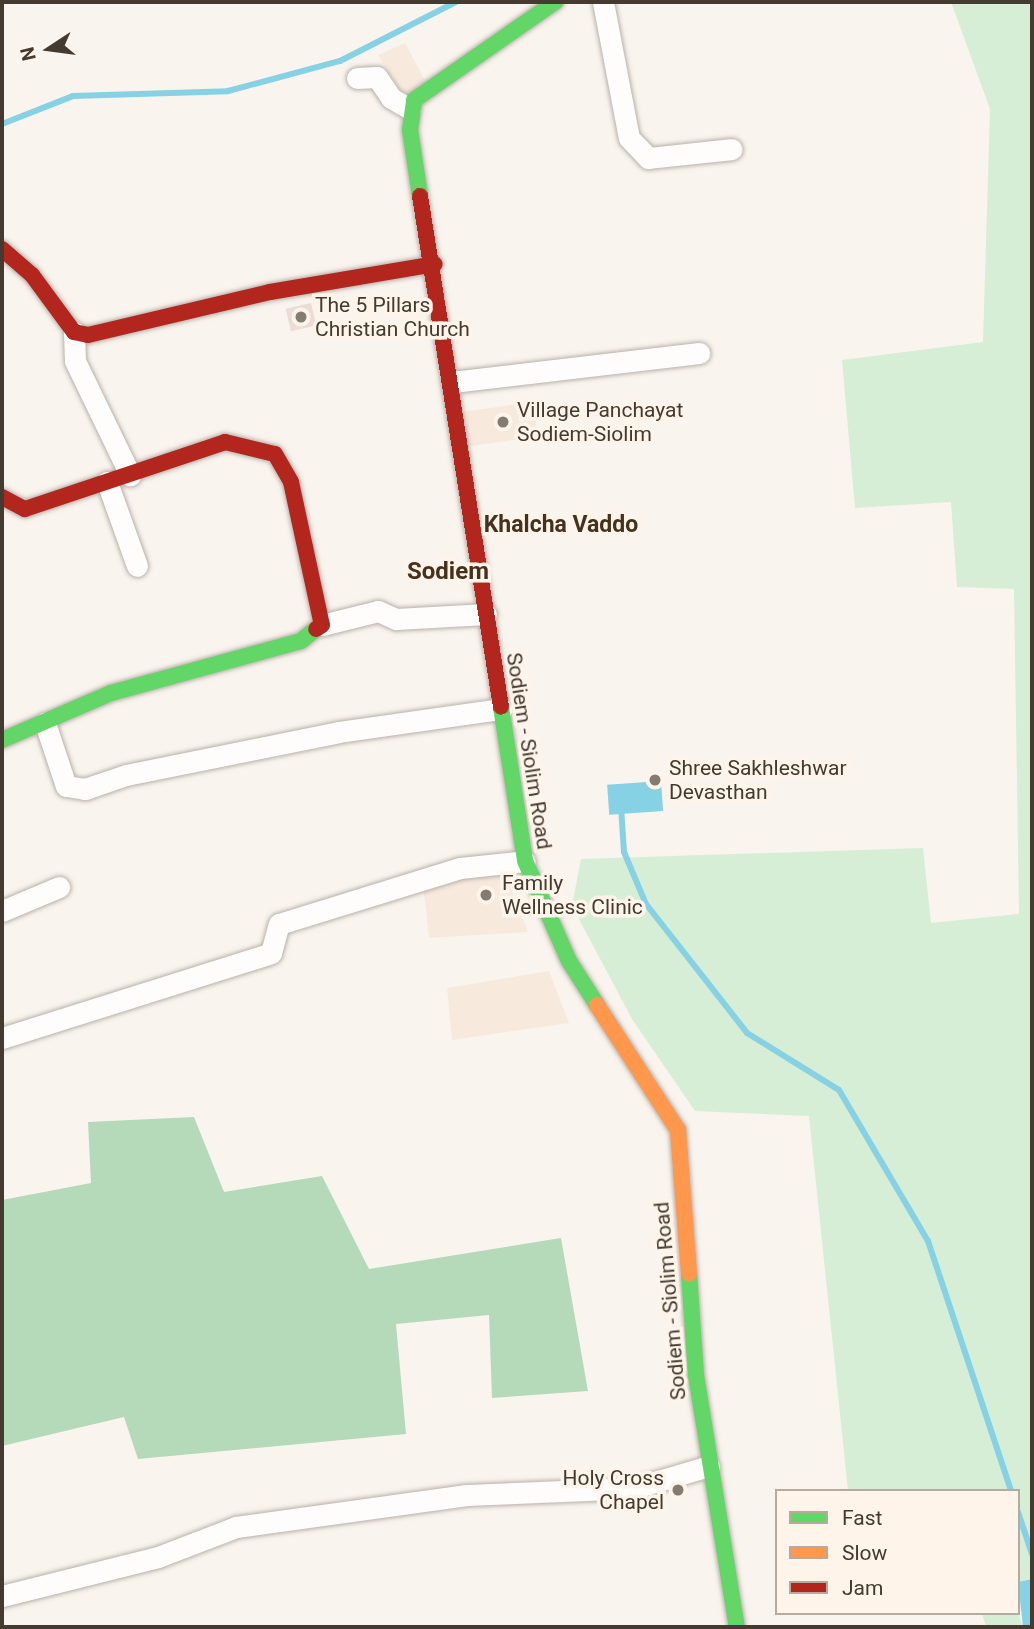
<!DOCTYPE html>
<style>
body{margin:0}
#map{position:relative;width:1034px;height:1629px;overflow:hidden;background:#faf4ee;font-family:Roboto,sans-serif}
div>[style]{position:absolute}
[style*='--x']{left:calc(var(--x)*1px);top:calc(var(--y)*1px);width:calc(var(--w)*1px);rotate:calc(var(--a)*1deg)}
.built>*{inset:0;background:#f7eadd;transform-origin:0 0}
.green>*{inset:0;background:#d5eed5}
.forest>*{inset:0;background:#b5dab9}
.water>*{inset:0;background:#86d2e4;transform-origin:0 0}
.stream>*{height:6px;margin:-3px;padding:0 3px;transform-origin:3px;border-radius:3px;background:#86d2e4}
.building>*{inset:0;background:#ecdbd6;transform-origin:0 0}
.roads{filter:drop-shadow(0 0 2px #b8b1aa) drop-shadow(0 0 2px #b8b1aa)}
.street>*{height:21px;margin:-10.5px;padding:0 10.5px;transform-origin:10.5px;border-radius:10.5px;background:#fefdfc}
.fast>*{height:16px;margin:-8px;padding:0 8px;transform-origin:8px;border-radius:8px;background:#63d668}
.slow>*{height:16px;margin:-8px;padding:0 8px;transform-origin:8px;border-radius:8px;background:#ff974d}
.jam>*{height:16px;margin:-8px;padding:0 8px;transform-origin:8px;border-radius:8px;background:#b3261e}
.dots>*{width:19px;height:19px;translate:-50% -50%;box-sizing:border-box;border:4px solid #fef4ea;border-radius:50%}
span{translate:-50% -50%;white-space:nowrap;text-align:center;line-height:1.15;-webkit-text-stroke:7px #fef4ea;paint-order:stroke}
.poi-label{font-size:21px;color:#443a30}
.left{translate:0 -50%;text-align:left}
.right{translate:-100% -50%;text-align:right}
.street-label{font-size:21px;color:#443a30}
.neighbourhood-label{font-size:23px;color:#45321e;font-weight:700}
.quarter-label{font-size:24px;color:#45321e;font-weight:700}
.frame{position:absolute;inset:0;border:4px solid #443a30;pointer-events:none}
.legend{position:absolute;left:775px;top:1489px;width:245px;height:126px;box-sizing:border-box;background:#fef4ea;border:2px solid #b4aaa0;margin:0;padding:9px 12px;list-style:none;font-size:21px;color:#443a30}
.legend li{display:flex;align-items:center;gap:14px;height:35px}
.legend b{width:35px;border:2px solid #b4aaa0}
.north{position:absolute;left:14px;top:14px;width:70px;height:70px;-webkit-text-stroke:5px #fef4ea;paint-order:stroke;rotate:257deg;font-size:19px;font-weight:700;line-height:28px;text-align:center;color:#443a30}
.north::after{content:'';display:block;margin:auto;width:24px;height:32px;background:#443a30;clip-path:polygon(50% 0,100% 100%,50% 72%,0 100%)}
</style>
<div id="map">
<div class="built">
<div style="clip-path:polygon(405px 43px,428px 86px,405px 99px,378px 55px)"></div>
<div style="left:533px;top:402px;width:35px;height:69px;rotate:82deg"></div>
<div style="clip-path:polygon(505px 873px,528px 932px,429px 938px,423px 884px)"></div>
<div style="clip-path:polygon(549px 971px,569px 1023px,452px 1040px,447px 988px)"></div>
</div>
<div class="green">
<div style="clip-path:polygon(951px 2px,1032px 2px,1032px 1579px,1018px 1582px,1018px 1491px,848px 1491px,809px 1116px,695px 1111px,632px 1019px,572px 906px,581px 859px,923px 848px,931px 923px,1019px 914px,1014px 589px,957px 587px,951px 502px,855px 508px,842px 360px,983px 342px,990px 109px)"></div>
<div style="clip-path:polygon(982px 1613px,1018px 1613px,1023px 1627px,986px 1627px)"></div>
</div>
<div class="forest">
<div style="clip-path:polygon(194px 1117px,224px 1192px,322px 1176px,369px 1269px,561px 1238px,588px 1391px,492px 1398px,489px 1315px,396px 1324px,406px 1434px,138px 1459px,124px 1417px,2px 1446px,2px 1200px,91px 1183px,88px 1122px)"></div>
</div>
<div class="water">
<div style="left:661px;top:781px;width:30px;height:54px;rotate:86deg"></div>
<div style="clip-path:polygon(1032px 1579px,1032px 1627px,1023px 1627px,1018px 1582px)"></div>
</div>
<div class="stream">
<div style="--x:2;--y:124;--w:76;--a:-21.5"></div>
<div style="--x:73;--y:96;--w:155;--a:-1.8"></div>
<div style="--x:228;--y:91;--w:116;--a:-15"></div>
<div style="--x:340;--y:61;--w:130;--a:-27"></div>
<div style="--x:621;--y:807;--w:45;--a:86.2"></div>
<div style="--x:624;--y:852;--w:56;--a:67.1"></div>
<div style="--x:646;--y:904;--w:164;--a:51.9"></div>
<div style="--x:747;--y:1033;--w:108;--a:31.8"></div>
<div style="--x:839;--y:1090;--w:175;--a:59.5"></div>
<div style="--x:928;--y:1241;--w:263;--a:71.6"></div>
<div style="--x:1018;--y:1512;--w:44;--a:71.6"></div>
</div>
<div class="building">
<div style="left:311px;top:303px;width:23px;height:26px;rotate:77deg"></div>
</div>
<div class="roads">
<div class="street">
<div style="--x:603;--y:2;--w:138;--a:79.2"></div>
<div style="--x:629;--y:138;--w:28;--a:46"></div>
<div style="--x:648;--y:158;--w:84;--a:-6.1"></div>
<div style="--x:357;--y:78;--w:20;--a:-3"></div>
<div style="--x:377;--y:77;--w:25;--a:56"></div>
<div style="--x:391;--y:98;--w:22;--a:30"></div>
<div style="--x:74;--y:332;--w:29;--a:88"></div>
<div style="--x:75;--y:361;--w:127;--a:64.2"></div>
<div style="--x:452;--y:382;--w:249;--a:-6.7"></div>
<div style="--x:107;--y:482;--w:89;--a:70.3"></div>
<div style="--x:322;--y:625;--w:58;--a:-14"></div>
<div style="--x:378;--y:611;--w:20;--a:24"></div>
<div style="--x:396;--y:619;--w:90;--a:-3.2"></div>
<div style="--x:45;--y:723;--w:66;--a:71.6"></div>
<div style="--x:66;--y:786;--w:19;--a:9"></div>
<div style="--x:85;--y:789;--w:43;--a:-18.9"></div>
<div style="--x:126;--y:775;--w:217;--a:-11.4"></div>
<div style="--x:339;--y:732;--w:164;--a:-8.1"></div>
<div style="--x:2;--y:911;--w:62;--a:-22.8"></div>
<div style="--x:2;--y:1038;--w:282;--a:-17.5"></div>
<div style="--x:271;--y:953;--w:30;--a:-75"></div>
<div style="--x:279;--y:924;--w:189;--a:-17.2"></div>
<div style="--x:460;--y:868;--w:65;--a:-6.1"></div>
<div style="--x:2;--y:1596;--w:161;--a:-14"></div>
<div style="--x:158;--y:1557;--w:84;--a:-21"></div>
<div style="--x:236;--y:1527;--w:233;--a:-7.9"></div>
<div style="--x:467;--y:1495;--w:168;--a:-2.4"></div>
<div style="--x:635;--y:1488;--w:77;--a:-16.6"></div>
</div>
<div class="fast">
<div style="--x:420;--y:196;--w:67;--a:-98.6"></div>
<div style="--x:410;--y:130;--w:30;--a:-82"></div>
<div style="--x:414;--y:100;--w:172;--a:-34.8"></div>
<div style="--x:501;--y:707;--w:156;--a:81.1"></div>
<div style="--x:525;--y:861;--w:109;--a:66.3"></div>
<div style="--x:569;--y:961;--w:52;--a:57.5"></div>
<div style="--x:2;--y:740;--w:119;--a:-23.3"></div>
<div style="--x:111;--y:693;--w:197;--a:-15.3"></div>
<div style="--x:301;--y:641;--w:19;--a:-39"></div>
<div style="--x:689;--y:1274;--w:101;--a:86"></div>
<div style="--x:696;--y:1375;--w:255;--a:80.8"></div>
</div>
<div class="slow">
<div style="--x:597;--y:1005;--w:149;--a:57.1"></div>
<div style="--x:678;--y:1130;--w:144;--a:85.6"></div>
</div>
<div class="jam">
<div style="--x:420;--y:196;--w:517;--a:80.99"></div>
<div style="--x:2;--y:249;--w:40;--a:41"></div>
<div style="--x:32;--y:275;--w:71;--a:53.6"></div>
<div style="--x:74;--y:332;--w:14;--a:12"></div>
<div style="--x:88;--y:335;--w:187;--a:-13.3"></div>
<div style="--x:270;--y:292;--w:167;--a:-9.6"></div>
<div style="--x:2;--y:497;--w:26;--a:28"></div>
<div style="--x:25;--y:509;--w:211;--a:-18.5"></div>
<div style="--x:225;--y:442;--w:51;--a:13.5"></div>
<div style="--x:275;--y:454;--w:32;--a:60"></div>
<div style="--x:291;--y:482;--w:146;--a:77.8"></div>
<div style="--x:322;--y:625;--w:7;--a:146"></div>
</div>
</div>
<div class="dots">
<div style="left:301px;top:317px;background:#847b72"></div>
<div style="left:503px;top:422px;background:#847b72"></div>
<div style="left:655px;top:780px;background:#847b72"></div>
<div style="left:486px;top:895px;background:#847b72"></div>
<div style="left:678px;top:1490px;background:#847b72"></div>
</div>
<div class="poi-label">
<span class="left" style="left:315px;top:317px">The 5 Pillars<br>Christian Church</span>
<span class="left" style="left:517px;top:422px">Village Panchayat<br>Sodiem-Siolim</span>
<span class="left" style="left:669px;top:780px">Shree Sakhleshwar<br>Devasthan</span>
<span class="left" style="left:502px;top:895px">Family<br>Wellness Clinic</span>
<span class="right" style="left:664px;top:1490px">Holy Cross<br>Chapel</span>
</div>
<div class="street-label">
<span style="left:529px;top:751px;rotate:81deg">Sodiem - Siolim Road</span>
<span style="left:670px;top:1301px;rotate:-95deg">Sodiem - Siolim Road</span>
</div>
<div class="neighbourhood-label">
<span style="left:561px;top:525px">Khalcha Vaddo</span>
</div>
<div class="quarter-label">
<span style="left:448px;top:572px">Sodiem</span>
</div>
<div class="frame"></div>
<ul class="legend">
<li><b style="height:9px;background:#63d668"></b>Fast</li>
<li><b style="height:9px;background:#ff974d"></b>Slow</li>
<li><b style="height:9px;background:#b3261e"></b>Jam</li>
</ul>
<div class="north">N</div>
</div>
